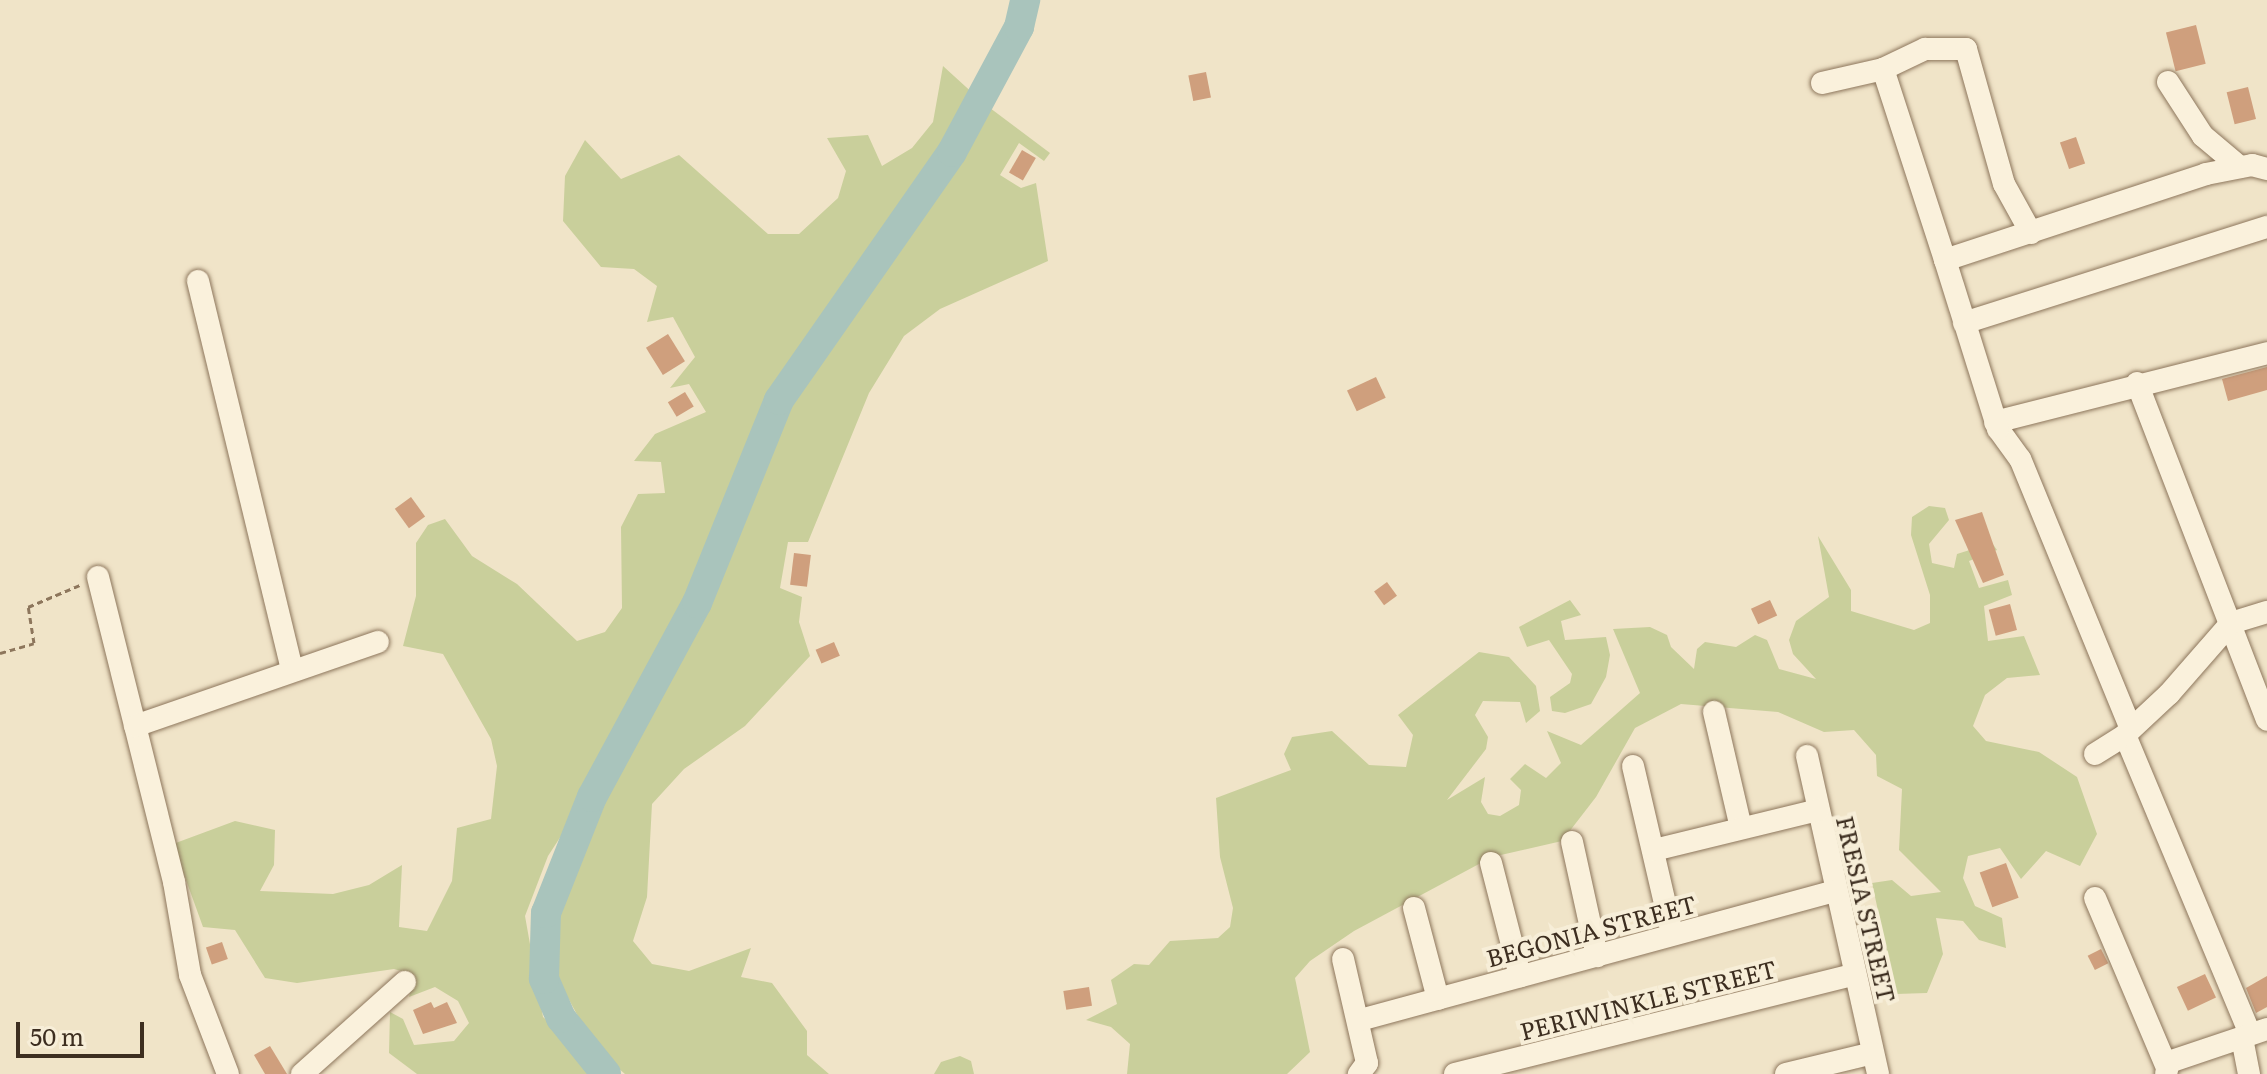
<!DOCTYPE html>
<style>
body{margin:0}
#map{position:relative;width:2267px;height:1074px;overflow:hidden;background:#f0e4c8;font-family:Literata,serif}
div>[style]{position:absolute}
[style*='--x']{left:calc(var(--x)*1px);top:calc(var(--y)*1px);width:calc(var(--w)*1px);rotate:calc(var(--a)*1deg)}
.green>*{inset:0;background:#c9cf9b}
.river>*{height:30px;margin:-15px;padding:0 15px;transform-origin:15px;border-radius:15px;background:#a9c4bc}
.building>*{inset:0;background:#cf9f7d;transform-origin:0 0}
.path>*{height:3px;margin-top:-1.5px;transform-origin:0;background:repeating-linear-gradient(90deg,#8d765c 0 6px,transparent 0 10px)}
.roads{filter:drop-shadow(0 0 2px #8d765c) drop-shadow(0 0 2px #8d765c)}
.minor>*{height:22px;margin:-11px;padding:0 11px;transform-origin:11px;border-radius:11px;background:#faf1dc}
span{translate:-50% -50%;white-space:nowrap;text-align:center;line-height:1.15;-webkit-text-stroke:8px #f7eed8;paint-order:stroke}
.street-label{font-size:24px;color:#3d2e20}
.scale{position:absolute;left:16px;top:1022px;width:128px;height:36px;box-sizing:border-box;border:4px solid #3d2e20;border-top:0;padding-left:10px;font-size:24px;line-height:28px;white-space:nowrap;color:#3d2e20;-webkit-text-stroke:6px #f7eed8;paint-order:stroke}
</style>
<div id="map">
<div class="green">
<div style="clip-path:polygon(943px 66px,977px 97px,960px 131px,775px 395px,685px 615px,585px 799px,548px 856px,525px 916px,543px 1017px,563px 1034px,591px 1074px,417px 1074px,389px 1053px,390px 1012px,403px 1019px,414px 1045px,454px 1041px,469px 1023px,458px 1001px,435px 987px,409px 997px,415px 975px,394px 969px,297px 983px,265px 978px,235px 930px,203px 927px,173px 844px,235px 821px,275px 830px,274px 865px,260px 891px,333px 894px,369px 885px,402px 865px,399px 927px,427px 931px,452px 881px,457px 828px,491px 819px,497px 766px,491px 739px,443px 654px,403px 646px,416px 596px,416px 543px,428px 525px,445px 519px,472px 556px,517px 584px,577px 641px,605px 632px,622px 608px,621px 527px,638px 494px,665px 493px,661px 462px,634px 461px,655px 434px,706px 412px,689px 384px,670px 388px,695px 357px,673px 317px,647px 322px,657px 286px,634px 269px,601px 267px,563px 221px,565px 176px,585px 140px,621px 179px,679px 155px,768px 234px,799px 234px,838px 198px,846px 171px,827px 138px,868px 135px,882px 166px,912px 148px,933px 122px)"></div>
<div style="clip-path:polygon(986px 105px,1050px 153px,1044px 161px,1019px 143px,1000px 175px,1021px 188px,1036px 183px,1048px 261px,940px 309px,904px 336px,869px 393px,808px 542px,788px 542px,780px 588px,802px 597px,799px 622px,810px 656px,745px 726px,684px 769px,652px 804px,647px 897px,633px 941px,652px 964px,689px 971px,751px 948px,741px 977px,772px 983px,807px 1031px,807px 1055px,829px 1074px,625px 1074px,595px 1048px,552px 968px,553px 919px,602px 798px,715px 586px,793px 391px,931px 193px)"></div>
<div style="clip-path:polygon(1929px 506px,1945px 508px,1949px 520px,1929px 544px,1932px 563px,1954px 568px,1957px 554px,1992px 543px,1997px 550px,1969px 561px,1979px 588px,2008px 580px,2012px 595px,1984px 606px,1988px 641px,2024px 636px,2040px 675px,2007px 678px,1985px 695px,1973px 726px,1986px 741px,2039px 752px,2077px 777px,2097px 834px,2080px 866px,2046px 851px,2021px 879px,2000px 848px,1968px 856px,1963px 878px,1975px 906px,2002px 918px,2006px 948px,1979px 940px,1963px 921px,1936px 918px,1943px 954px,1927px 993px,1896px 994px,1872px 883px,1892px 880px,1911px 896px,1941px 892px,1899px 850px,1902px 789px,1877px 776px,1876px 755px,1854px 730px,1824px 732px,1778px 712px,1681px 704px,1635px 728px,1596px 797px,1562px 841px,1492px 857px,1354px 931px,1310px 961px,1295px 978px,1310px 1052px,1287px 1074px,1127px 1074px,1130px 1044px,1111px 1027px,1086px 1020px,1117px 1004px,1111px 980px,1134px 964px,1149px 965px,1170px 941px,1218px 938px,1230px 927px,1233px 908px,1220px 857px,1216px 798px,1291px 770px,1284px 754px,1292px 737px,1332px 731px,1369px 765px,1406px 767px,1413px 735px,1398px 715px,1479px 652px,1509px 657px,1536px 686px,1540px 711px,1526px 723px,1520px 702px,1483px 701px,1475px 715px,1488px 737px,1486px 749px,1447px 800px,1485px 777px,1481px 802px,1488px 814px,1500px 816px,1519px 805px,1521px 790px,1510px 779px,1525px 764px,1546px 778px,1561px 763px,1547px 731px,1581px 745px,1640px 693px,1613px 629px,1650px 627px,1667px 635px,1671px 647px,1694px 669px,1697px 649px,1705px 642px,1736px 647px,1755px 635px,1767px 640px,1779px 669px,1816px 679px,1793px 654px,1789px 640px,1796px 621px,1829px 597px,1818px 536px,1851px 590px,1851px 611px,1914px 630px,1930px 623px,1930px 595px,1911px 535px,1912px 517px)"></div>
<div style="clip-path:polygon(1570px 600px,1581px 615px,1561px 621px,1565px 640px,1606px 637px,1610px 655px,1606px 677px,1591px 704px,1565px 713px,1552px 711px,1550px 697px,1570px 683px,1572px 674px,1549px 640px,1527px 647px,1519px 627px)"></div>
<div style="clip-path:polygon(960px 1056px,971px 1061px,974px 1074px,934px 1074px,941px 1062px)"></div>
</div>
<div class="river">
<div style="--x:606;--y:1074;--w:72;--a:-128.8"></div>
<div style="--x:561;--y:1018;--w:43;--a:-113.6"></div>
<div style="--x:544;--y:979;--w:66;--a:-88.3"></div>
<div style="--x:546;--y:913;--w:125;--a:-68.4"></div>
<div style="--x:592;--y:797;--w:221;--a:-61.6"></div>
<div style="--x:697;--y:603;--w:219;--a:-68"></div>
<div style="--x:779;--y:400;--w:302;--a:-55.1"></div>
<div style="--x:952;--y:152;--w:142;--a:-61.8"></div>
<div style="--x:1019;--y:27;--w:28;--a:-77"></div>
</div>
<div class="building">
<div style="left:2196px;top:25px;width:40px;height:31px;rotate:76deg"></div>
<div style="left:1206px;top:72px;width:26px;height:18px;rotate:79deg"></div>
<div style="left:2248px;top:87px;width:33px;height:22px;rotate:76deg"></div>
<div style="left:2076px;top:137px;width:28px;height:17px;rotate:71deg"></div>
<div style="left:1022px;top:150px;width:16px;height:26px;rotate:30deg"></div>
<div style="left:668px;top:334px;width:32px;height:26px;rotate:58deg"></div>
<div style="clip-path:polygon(2267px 367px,2267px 390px,2228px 401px,2222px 379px)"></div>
<div style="left:1376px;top:377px;width:23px;height:32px;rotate:65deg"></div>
<div style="left:685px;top:392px;width:17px;height:20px;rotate:59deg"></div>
<div style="left:411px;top:497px;width:24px;height:20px;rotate:54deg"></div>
<div style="clip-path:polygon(1982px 512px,2004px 575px,1983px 583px,1955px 520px)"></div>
<div style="left:794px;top:553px;width:17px;height:32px;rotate:7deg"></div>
<div style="left:1387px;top:582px;width:17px;height:16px;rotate:54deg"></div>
<div style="left:1770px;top:600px;width:17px;height:21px;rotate:65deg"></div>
<div style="left:2010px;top:604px;width:27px;height:22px;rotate:75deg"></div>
<div style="left:834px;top:642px;width:15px;height:20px;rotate:67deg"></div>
<div style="left:2006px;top:863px;width:37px;height:28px;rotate:70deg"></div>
<div style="left:222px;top:942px;width:18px;height:17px;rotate:71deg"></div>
<div style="left:2101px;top:949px;width:16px;height:15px;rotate:63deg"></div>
<div style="left:2205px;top:974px;width:26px;height:31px;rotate:65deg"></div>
<div style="clip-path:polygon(2267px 976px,2267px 1007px,2256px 1013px,2246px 988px)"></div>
<div style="left:1089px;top:987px;width:19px;height:26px;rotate:81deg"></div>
<div style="clip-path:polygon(431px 1002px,434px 1008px,447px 1002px,457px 1023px,423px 1034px,413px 1010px)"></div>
<div style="clip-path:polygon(270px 1046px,287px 1074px,265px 1074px,254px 1055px)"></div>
</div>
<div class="path">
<div style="--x:0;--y:653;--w:35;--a:-16"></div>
<div style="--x:34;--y:643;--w:36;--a:-99"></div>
<div style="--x:28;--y:607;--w:56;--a:-22.9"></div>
</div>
<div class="roads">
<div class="minor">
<div style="--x:1883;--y:69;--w:201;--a:72"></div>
<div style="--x:2168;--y:82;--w:64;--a:57.1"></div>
<div style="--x:2203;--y:136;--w:48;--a:40"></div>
<div style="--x:1822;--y:83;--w:63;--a:-12.9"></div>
<div style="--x:1883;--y:69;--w:47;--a:-25.5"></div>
<div style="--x:1925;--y:49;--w:41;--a:0"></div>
<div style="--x:1966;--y:49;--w:140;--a:74.3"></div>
<div style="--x:2004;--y:184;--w:56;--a:61.1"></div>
<div style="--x:198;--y:281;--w:401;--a:76.4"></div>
<div style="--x:1964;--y:323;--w:318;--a:-17.6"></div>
<div style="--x:2137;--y:383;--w:361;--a:68.9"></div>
<div style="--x:1995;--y:422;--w:281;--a:-14.2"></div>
<div style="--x:98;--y:577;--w:314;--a:76"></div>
<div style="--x:174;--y:882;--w:94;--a:80.2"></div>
<div style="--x:190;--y:975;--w:106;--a:69"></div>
<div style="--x:1714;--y:712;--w:119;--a:76.9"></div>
<div style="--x:135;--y:726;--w:257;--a:-19.1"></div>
<div style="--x:2131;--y:729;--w:292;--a:-112.3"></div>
<div style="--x:2020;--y:459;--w:37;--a:-126"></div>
<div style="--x:1998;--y:429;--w:177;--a:-107.4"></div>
<div style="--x:1945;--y:260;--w:275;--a:-18.2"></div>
<div style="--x:2206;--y:174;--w:47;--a:-11.1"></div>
<div style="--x:2252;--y:165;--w:16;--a:15"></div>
<div style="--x:2125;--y:735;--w:324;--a:67.3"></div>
<div style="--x:2095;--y:754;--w:36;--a:-32"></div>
<div style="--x:2125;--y:735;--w:60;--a:-43"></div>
<div style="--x:2169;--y:694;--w:94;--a:-48.9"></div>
<div style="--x:2231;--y:623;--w:38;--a:-17"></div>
<div style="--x:1807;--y:756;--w:326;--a:77.4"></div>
<div style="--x:1633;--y:766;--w:172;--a:76.9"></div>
<div style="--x:1572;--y:842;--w:117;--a:77.6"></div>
<div style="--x:1654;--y:850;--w:169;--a:-13.7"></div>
<div style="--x:1491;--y:863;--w:117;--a:75.6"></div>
<div style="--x:2095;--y:898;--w:181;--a:67"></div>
<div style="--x:1414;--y:908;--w:94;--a:75.2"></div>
<div style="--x:1343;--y:959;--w:107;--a:77"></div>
<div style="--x:1367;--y:1063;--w:14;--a:126"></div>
<div style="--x:1360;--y:1020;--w:493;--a:-15.2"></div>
<div style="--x:2242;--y:1038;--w:37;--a:79"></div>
<div style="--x:302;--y:1074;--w:138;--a:-41.8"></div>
<div style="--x:1455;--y:1074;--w:412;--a:-14"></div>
<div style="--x:1786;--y:1074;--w:89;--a:-13.6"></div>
<div style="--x:2166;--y:1074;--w:12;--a:-76"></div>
<div style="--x:2169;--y:1062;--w:103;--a:-18.6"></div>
</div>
</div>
<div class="street-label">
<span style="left:1867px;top:909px;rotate:77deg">FRESIA STREET</span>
<span style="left:1591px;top:930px;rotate:-15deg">BEGONIA STREET</span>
<span style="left:1648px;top:999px;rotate:-14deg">PERIWINKLE STREET</span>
</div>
<div class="scale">50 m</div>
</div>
